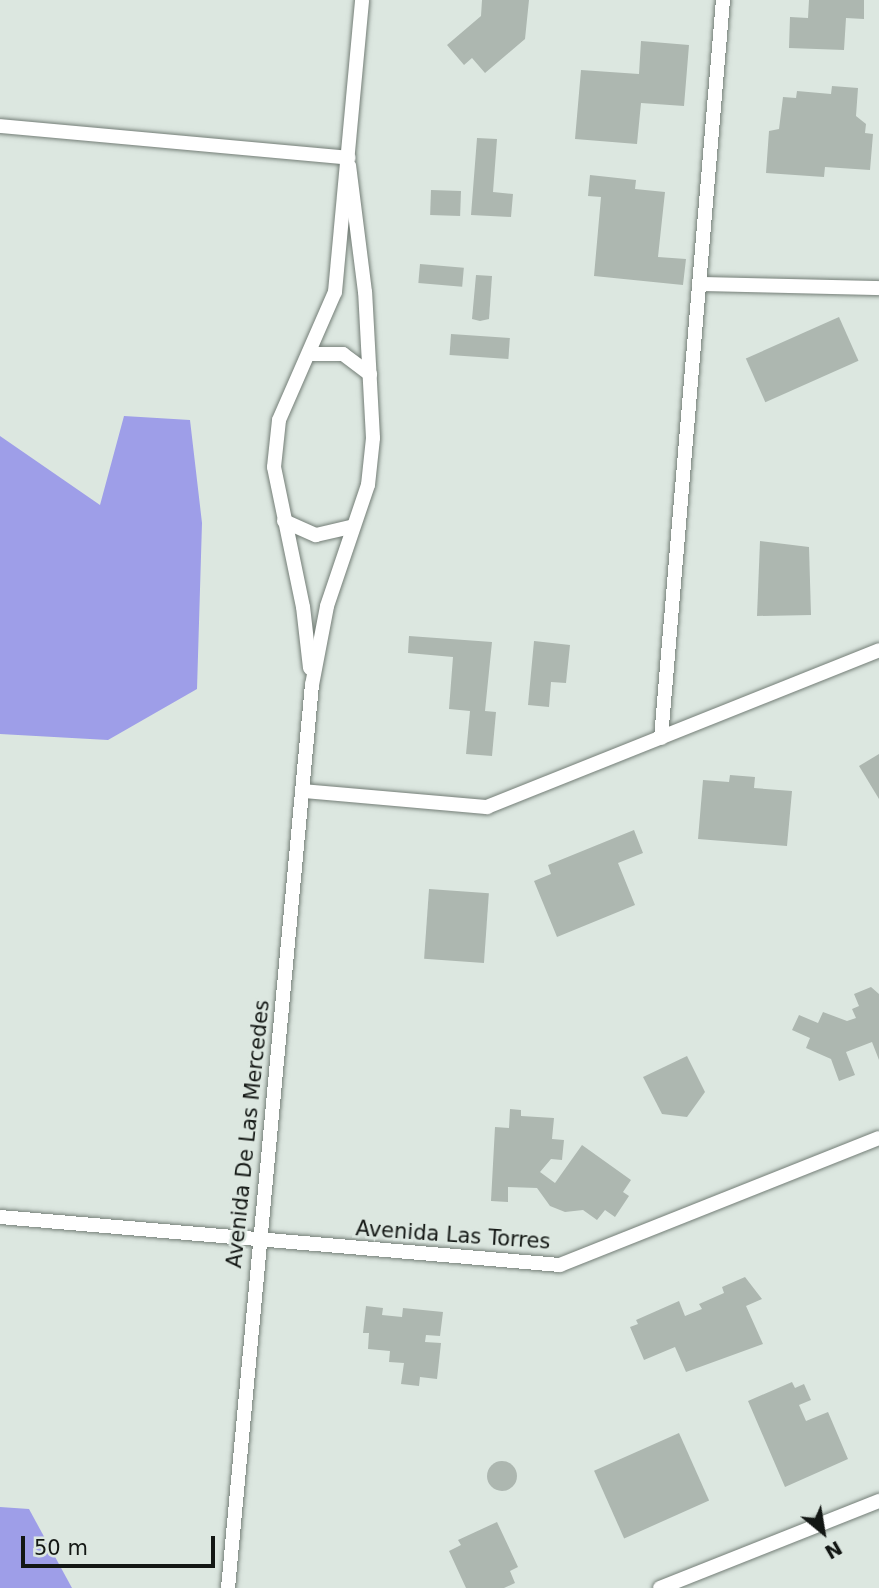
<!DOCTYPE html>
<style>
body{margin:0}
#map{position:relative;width:879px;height:1588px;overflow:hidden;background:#dce7e0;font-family:"DejaVu Sans",sans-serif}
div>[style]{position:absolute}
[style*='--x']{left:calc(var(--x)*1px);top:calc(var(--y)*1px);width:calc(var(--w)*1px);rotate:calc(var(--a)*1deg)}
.water>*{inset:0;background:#9e9ee8}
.building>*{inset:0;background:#adb7b0;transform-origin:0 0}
.round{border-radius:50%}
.roads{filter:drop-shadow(0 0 2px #747e77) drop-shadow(0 0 2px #747e77)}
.lane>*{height:14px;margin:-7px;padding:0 7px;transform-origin:7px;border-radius:7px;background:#fff}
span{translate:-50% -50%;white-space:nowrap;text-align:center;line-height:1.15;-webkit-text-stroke:5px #dce7e0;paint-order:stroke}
.street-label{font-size:21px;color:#131714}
.north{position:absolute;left:788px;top:1497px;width:70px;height:70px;-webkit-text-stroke:5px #dce7e0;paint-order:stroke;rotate:150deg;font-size:19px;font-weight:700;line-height:28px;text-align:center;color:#131714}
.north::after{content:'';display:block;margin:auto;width:24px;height:32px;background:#131714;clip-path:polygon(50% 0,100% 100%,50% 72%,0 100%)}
.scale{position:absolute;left:21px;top:1536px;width:194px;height:32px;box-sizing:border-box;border:4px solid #131714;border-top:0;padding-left:9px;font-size:21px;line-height:24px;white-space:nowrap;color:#131714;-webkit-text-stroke:5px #dce7e0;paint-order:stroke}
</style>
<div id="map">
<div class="water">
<div style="clip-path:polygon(124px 416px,190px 420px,202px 523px,197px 689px,108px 740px,0 734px,0 436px,100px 505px)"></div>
<div style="clip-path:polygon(0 1507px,29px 1509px,72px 1588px,0 1588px)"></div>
</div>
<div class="building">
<div style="clip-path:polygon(482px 0,529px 0,525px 39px,485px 73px,472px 58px,464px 65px,447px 45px,481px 16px)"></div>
<div style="clip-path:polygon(809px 0,864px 0,864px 19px,846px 18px,844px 50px,789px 48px,790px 17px,808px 18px)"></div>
<div style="clip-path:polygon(641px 41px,689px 45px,684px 106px,641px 103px,637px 144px,575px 139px,581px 70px,639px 74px)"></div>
<div style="clip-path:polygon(832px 86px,858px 88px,856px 116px,866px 124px,865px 133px,873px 134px,870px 170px,825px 167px,824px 177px,766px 173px,769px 131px,779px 129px,783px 97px,796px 98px,797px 91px,831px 94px)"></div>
<div style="clip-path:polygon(477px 138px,497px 139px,493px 192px,513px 194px,511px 217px,471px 215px)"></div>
<div style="clip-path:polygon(590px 175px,636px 180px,635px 189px,665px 192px,658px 257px,686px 259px,683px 285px,594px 276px,601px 197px,588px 196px)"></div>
<div style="left:431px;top:190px;width:30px;height:25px;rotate:2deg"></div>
<div style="left:420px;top:264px;width:44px;height:19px;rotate:5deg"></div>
<div style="clip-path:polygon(476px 275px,492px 276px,489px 319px,480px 321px,472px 319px)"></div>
<div style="left:839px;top:317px;width:48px;height:102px;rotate:66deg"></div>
<div style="left:451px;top:334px;width:59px;height:21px;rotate:4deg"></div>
<div style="clip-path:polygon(760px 541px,809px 547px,811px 615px,757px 616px)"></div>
<div style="clip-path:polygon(409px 636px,492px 642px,485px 711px,496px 712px,492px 756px,466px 754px,470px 711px,449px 709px,453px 657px,408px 653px)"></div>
<div style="clip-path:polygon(534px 641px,570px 645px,566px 683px,551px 682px,549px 707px,528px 705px)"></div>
<div style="clip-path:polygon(879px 754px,879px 799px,859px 766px)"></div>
<div style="clip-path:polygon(730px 775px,755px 777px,754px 788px,792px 791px,787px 846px,698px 839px,703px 780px,729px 782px)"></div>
<div style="clip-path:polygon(634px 830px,643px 853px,618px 863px,635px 905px,557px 937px,534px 881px,551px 874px,548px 865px)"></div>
<div style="left:429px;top:889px;width:60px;height:70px;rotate:4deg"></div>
<div style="clip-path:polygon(871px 987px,879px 994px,879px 1060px,872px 1042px,846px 1052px,855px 1075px,839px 1081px,831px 1059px,806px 1048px,810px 1038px,792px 1030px,799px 1015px,818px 1023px,823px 1012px,847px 1021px,856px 1018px,852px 1009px,859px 1006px,854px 994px)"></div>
<div style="clip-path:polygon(687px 1056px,705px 1092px,687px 1117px,662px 1114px,643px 1077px)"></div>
<div style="clip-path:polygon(510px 1109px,521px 1110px,521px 1116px,554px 1118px,552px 1139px,564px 1140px,562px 1160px,551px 1159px,540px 1172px,555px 1183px,582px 1145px,631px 1180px,623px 1192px,629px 1196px,615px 1217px,605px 1210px,597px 1220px,583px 1210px,565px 1212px,550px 1206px,537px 1188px,508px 1187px,508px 1202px,491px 1201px,495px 1127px,509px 1128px)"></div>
<div style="clip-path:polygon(745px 1277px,762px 1299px,746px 1306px,763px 1344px,686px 1372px,675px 1347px,644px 1360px,630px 1327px,638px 1324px,636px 1320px,679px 1301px,685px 1316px,702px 1309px,699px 1304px,724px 1293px,722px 1287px)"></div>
<div style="clip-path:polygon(366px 1306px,383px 1308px,382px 1315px,402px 1317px,403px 1308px,443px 1312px,440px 1336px,426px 1335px,425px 1342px,441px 1343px,437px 1379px,420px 1377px,419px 1386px,401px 1384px,404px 1363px,389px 1362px,390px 1351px,368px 1349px,369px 1333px,363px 1333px)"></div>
<div style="clip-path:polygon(792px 1382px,795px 1388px,804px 1384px,811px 1400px,799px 1405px,806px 1421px,828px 1412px,848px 1459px,785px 1487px,748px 1401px)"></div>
<div style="left:679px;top:1433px;width:74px;height:93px;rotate:66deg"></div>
<div class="round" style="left:487px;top:1461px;width:30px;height:30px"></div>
<div style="clip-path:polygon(497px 1522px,518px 1567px,510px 1571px,515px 1583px,504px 1588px,466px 1588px,449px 1551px,461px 1545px,458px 1540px)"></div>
</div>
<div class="roads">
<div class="lane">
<div style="--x:0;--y:126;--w:350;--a:5.2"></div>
<div style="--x:699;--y:284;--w:180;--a:1.3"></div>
<div style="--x:309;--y:354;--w:34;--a:0"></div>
<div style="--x:343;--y:354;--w:34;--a:37"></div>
<div style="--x:284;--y:521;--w:35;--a:24"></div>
<div style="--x:316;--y:535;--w:36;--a:-13"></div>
<div style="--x:310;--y:668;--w:61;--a:-96.5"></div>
<div style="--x:303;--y:607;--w:143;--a:-101.7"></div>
<div style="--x:274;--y:467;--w:47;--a:-83.9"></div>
<div style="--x:279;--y:420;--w:140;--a:-66.4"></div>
<div style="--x:335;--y:292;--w:293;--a:-84.7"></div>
<div style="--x:661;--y:738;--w:741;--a:-85.2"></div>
<div style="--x:303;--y:791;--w:185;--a:5"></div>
<div style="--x:487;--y:807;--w:422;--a:-21.8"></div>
<div style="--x:0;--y:1217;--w:562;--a:4.9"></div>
<div style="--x:560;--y:1265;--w:343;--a:-21.7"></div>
<div style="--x:228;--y:1588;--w:907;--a:-84.69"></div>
<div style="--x:312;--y:685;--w:80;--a:-79.2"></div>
<div style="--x:327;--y:606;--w:128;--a:-71.3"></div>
<div style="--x:368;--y:485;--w:47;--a:-83.9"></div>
<div style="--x:373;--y:438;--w:146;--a:-93.1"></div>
<div style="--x:365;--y:292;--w:127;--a:-97.2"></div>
<div style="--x:660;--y:1588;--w:236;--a:-21.7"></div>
</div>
</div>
<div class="street-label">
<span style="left:248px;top:1134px;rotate:-84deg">Avenida De Las Mercedes</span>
<span style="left:453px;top:1235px;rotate:4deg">Avenida Las Torres</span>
</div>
<div class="north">N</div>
<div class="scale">50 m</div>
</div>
